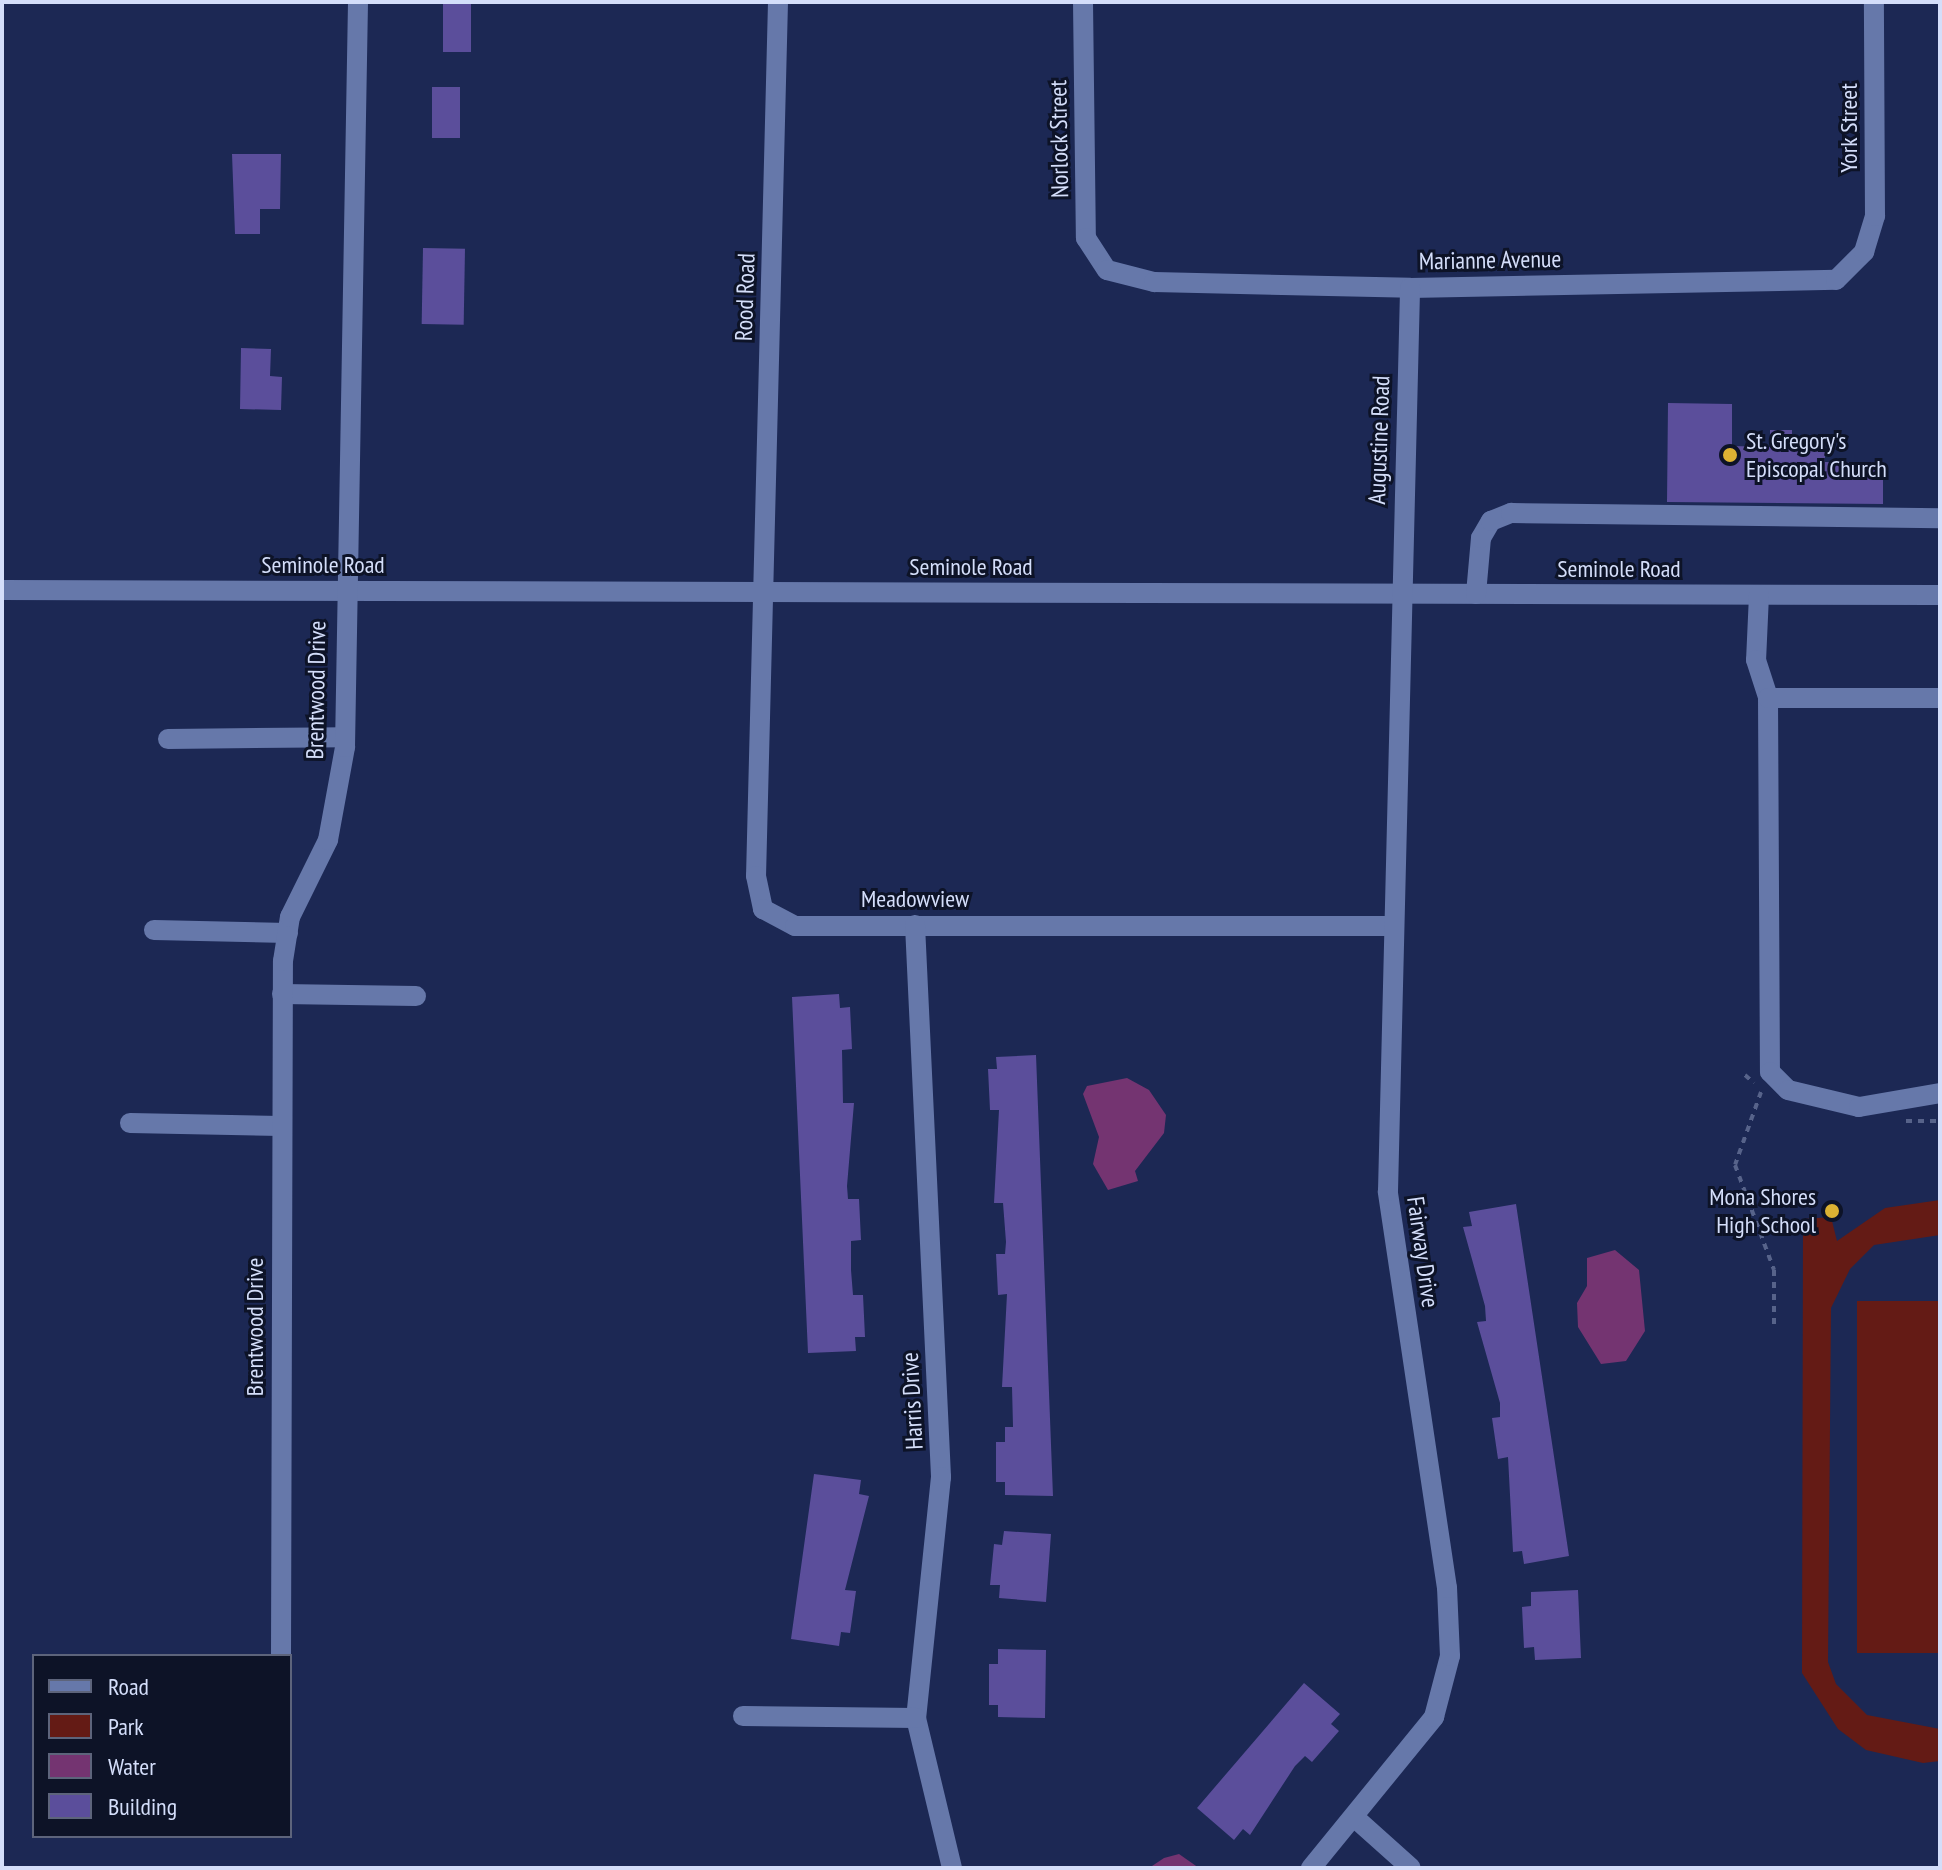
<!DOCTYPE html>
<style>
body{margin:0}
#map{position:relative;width:1942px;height:1870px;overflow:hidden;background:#1c2854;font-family:"PT Sans Narrow",sans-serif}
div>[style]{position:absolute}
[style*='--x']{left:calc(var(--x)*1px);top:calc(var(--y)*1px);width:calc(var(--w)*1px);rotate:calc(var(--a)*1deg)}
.green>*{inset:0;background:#641b15;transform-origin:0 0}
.water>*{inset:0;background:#743471}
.building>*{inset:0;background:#5b4e9b;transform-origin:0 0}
.path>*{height:4px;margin-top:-2px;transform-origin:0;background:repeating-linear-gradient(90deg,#57638a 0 6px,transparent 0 12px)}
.minor>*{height:20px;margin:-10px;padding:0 10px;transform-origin:10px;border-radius:10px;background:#6678aa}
.dots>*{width:22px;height:22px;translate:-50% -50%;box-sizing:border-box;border:4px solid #0d1327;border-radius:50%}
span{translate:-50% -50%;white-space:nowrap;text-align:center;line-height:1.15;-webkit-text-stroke:6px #0d1327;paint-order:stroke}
.street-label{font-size:24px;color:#d4defa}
.poi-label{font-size:24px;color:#d4defa}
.left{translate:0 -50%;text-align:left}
.right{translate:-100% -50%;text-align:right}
.frame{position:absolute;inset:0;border:4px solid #d4defa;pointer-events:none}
.legend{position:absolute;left:32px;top:1654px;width:260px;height:184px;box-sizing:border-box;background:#0d1327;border:2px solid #5d647b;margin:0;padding:10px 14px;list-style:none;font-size:24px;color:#d4defa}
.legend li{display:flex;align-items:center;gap:16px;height:40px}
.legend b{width:40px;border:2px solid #5d647b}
</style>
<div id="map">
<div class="green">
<div style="clip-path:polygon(1940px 1200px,1940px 1235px,1874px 1245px,1850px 1269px,1831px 1308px,1828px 1662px,1836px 1684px,1867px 1715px,1940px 1729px,1940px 1761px,1923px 1763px,1866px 1750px,1838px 1729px,1802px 1673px,1803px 1219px,1831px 1217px,1837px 1241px,1885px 1208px)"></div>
<div style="left:1940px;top:1301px;width:352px;height:83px;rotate:90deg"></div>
</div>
<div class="water">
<div style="clip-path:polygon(1127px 1078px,1149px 1090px,1166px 1115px,1164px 1133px,1135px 1171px,1138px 1181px,1108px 1190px,1093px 1164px,1099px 1137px,1083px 1094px,1087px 1086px)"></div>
<div style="clip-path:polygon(1615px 1250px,1639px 1270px,1645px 1331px,1626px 1361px,1601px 1364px,1578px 1327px,1577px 1303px,1587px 1286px,1587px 1258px)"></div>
<div style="clip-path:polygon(1179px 1854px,1199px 1868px,1149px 1868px,1164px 1858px)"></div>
</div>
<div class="building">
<div style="left:443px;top:2px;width:28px;height:50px"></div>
<div style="left:432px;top:87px;width:28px;height:51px"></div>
<div style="clip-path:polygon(232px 154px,281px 154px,280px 209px,260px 209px,260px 234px,235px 234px)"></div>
<div style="left:423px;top:248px;width:42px;height:76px;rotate:1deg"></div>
<div style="clip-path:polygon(241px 348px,271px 349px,270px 376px,282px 377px,281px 410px,240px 409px)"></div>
<div style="clip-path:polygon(1668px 403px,1732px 404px,1732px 446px,1770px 447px,1770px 430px,1792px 430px,1792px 442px,1825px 443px,1825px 462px,1883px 463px,1883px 504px,1667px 502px)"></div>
<div style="clip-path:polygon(839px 994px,840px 1008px,850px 1007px,852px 1049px,842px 1050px,843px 1103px,854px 1103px,847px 1186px,848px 1199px,859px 1199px,861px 1240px,851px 1241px,851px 1270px,853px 1295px,863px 1295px,865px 1337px,855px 1337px,856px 1351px,808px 1353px,792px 997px)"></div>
<div style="clip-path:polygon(1036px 1055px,1053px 1496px,1005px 1495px,1005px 1482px,996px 1482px,996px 1442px,1005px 1442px,1005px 1427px,1013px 1427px,1012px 1387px,1002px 1387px,1007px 1294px,998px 1295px,996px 1254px,1005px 1254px,1006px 1242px,1003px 1203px,994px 1203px,999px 1110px,990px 1110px,988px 1069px,997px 1069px,996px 1057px)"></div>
<div style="clip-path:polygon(1516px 1204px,1569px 1556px,1524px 1564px,1522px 1551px,1513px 1552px,1508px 1457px,1498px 1459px,1492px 1418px,1500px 1417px,1500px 1403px,1477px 1322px,1486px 1321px,1485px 1306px,1463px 1227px,1472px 1226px,1469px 1212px)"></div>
<div style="clip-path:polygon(814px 1474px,861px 1480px,859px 1494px,869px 1496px,845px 1590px,856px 1591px,850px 1633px,841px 1632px,839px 1646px,791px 1639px)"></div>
<div style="clip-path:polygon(1004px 1531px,1051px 1534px,1046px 1602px,999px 1598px,1000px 1585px,990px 1585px,994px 1544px,1002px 1545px)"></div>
<div style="clip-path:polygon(1578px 1590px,1581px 1658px,1535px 1660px,1534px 1647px,1524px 1648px,1522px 1607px,1531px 1606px,1531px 1592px)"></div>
<div style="clip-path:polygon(998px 1649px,1046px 1650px,1045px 1718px,998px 1717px,998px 1705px,989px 1705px,989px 1664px,998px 1664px)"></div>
<div style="clip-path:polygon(1304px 1683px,1340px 1714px,1331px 1724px,1339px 1731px,1312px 1762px,1305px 1756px,1295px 1766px,1250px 1835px,1243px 1829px,1234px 1840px,1197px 1808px)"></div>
</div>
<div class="path">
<div style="--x:1745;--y:1075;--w:12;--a:42"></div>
<div style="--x:1761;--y:1092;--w:77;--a:109.6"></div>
<div style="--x:1735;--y:1165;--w:112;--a:69.6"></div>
<div style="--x:1774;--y:1270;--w:58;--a:90"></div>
<div style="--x:1906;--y:1121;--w:34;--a:0"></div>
</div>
<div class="minor">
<div style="--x:778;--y:2;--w:874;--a:91.44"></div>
<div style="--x:756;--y:876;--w:34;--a:78"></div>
<div style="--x:763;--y:909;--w:36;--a:28"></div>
<div style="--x:795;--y:926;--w:596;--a:0"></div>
<div style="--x:1083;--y:2;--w:236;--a:89.3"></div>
<div style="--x:1086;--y:238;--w:38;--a:57"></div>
<div style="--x:1107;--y:270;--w:49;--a:14.3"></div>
<div style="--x:1154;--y:282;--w:256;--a:1.3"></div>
<div style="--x:1410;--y:288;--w:426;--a:-1.1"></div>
<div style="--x:1836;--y:280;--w:40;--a:-45"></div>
<div style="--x:1864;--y:252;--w:38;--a:-73"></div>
<div style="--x:1875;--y:216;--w:214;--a:-90.3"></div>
<div style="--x:2;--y:590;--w:1938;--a:0.15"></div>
<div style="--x:1476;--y:594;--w:56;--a:-84.9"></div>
<div style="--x:1481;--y:538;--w:20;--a:-60"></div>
<div style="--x:1491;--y:521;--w:22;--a:-22"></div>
<div style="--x:1511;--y:513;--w:429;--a:0.7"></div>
<div style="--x:1759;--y:595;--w:65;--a:92.6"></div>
<div style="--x:1756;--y:660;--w:40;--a:72"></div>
<div style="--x:1768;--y:698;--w:374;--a:89.7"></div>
<div style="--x:1770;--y:1072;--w:25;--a:45"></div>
<div style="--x:1788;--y:1090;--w:73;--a:13.5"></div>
<div style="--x:1859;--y:1107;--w:82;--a:-9.8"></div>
<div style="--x:1768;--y:698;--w:172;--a:0"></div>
<div style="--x:168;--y:739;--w:177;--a:-0.6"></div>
<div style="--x:915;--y:925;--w:553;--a:87.3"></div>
<div style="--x:941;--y:1477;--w:242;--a:95.9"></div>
<div style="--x:916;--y:1718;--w:154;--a:76.5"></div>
<div style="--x:154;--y:930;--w:134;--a:1.3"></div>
<div style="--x:282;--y:994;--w:134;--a:0.9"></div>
<div style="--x:130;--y:1123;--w:151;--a:1.1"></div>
<div style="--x:281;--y:1656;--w:695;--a:-89.84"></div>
<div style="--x:283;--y:961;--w:45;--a:-81"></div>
<div style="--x:290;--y:917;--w:86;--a:-63.7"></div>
<div style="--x:328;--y:840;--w:95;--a:-79.6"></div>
<div style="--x:345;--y:747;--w:745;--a:-89"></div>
<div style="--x:743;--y:1716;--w:173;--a:0.7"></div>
<div style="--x:1354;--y:1817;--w:76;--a:41.8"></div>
<div style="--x:1311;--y:1868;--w:195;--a:-50.8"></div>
<div style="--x:1434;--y:1717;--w:63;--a:-75.3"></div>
<div style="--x:1450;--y:1656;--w:68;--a:-92.5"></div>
<div style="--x:1447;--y:1588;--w:401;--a:-98.5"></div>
<div style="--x:1388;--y:1191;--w:903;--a:-88.6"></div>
</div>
<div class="dots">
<div style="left:1730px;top:455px;background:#dcb233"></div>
<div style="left:1832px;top:1211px;background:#dcb233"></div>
</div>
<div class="street-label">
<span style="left:1849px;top:128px;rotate:-90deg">York Street</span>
<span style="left:1059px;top:139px;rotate:-91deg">Norlock Street</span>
<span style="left:1490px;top:260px;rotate:-1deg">Marianne Avenue</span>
<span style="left:745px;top:297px;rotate:-88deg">Rood Road</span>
<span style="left:1379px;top:440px;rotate:-88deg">Augustine Road</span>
<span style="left:323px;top:565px">Seminole Road</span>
<span style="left:971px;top:567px">Seminole Road</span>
<span style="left:1619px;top:569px">Seminole Road</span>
<span style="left:316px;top:690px;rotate:-89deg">Brentwood Drive</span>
<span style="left:915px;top:899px">Meadowview</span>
<span style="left:1423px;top:1252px;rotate:82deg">Fairway Drive</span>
<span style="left:255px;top:1327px;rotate:-90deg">Brentwood Drive</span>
<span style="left:912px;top:1401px;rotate:-93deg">Harris Drive</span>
</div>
<div class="poi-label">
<span class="left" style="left:1746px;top:455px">St. Gregory's<br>Episcopal Church</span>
<span class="right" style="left:1816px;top:1211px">Mona Shores<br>High School</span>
</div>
<div class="frame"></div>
<ul class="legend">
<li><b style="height:10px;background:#6678aa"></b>Road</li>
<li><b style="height:22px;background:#641b15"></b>Park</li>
<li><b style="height:22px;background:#743471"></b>Water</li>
<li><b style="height:22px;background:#5b4e9b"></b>Building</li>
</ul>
</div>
